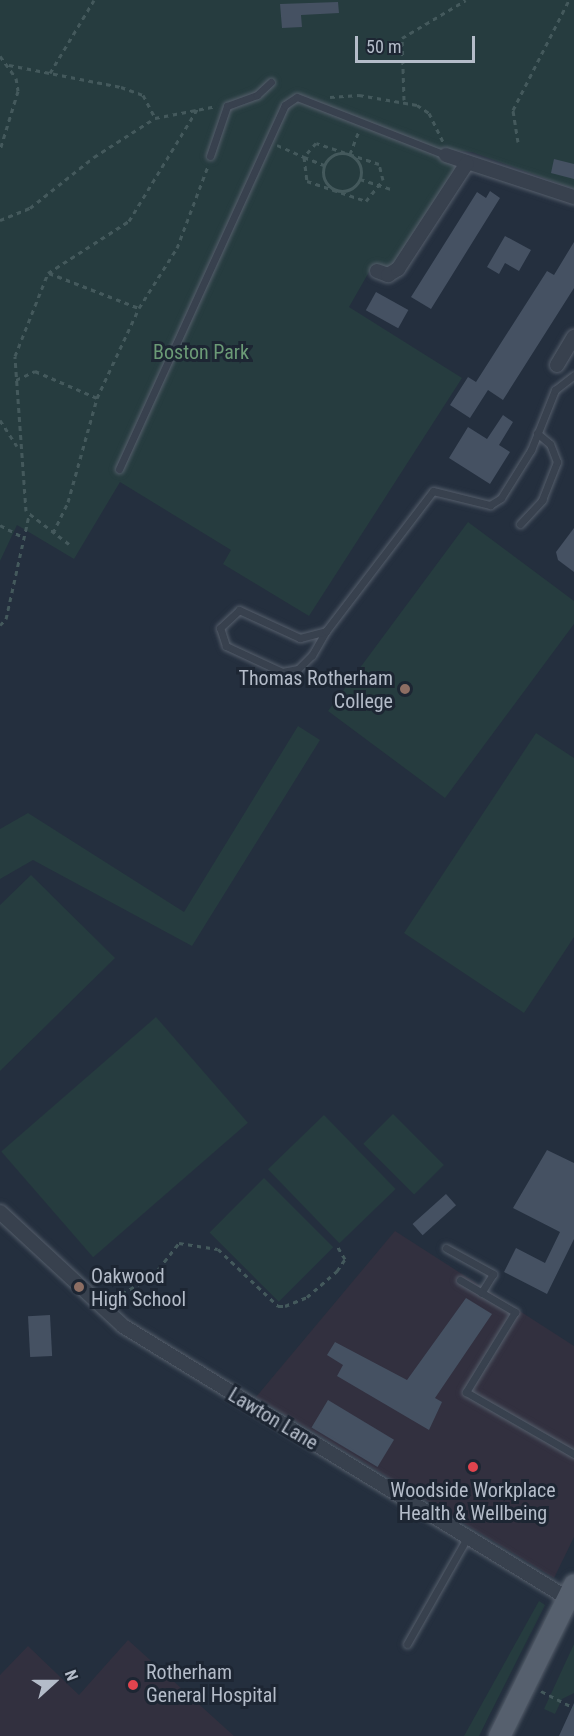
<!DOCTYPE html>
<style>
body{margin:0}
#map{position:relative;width:574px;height:1736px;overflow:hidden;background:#242f3e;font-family:"Roboto Condensed",sans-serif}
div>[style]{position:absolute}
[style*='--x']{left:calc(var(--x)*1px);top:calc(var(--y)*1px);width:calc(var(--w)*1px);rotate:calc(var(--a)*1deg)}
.medical>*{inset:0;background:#32303f}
.green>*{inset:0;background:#263c3f;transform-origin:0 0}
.building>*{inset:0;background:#455162;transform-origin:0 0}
.path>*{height:3px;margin-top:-1.5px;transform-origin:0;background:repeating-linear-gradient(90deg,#44595c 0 4.5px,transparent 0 9px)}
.path>.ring{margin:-1.5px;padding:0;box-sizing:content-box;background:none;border:3px solid #44595c;border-radius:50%}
.roads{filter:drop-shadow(0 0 2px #565f6c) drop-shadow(0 0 2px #565f6c)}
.service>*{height:7px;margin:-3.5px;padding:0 3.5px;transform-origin:3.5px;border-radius:3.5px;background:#38414e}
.minor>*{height:14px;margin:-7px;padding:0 7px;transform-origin:7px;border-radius:7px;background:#38414e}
.primary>*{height:21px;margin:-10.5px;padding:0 10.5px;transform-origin:10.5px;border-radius:10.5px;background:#56606e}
.dots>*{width:16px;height:16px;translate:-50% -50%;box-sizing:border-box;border:3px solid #1d2633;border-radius:50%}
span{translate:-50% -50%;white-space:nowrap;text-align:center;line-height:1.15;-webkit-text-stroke:6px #1d2633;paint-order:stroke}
.park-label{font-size:20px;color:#6b9a76}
.poi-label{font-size:20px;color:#b4bcc9}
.right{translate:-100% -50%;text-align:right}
.left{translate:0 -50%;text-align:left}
.street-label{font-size:20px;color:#b4bcc9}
.north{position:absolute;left:24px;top:1652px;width:60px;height:60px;-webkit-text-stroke:4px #1d2633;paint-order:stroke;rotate:69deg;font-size:16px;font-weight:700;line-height:24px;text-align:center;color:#b4bcc9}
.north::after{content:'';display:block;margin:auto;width:21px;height:27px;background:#b4bcc9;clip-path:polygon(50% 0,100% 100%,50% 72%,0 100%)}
.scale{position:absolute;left:355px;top:36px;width:120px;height:27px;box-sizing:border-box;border:3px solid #b4bcc9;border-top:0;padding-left:8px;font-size:18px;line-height:21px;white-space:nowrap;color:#b4bcc9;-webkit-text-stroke:4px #1d2633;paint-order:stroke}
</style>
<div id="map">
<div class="medical">
<div style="clip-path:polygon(395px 1231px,574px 1346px,574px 1537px,554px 1578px,256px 1397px)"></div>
<div style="clip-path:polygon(128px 1640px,234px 1736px,0 1736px,0 1675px,28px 1646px,79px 1695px)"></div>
</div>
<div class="green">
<div style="clip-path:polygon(0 0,574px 0,574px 189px,472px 152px,449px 150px,456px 170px,396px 266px,387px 270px,373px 265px,349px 307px,462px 378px,309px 616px,223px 564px,231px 550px,120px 482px,74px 559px,17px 525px,0 561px)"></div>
<div style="clip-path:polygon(468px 522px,574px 601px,574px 624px,445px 798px,328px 711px)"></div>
<div style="clip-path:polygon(298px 726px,320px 740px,192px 946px,33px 860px,0 879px,0 829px,28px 813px,184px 912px)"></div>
<div style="clip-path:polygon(536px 733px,574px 758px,574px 937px,524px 1013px,404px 933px)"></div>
<div style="clip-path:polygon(31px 875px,115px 958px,0 1071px,0 905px)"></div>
<div style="left:156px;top:1017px;width:140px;height:205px;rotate:49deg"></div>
<div style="left:393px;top:1114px;width:72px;height:42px;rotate:45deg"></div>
<div style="left:324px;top:1115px;width:103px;height:78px;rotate:46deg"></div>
<div style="left:264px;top:1178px;width:98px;height:77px;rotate:45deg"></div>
<div style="clip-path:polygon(539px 1601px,545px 1605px,479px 1736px,464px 1736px)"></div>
<div style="clip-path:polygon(574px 1644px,574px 1693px,562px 1699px,555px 1714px,544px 1709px)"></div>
</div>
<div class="building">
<div style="clip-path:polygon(338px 2px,339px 13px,301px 15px,302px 27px,282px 28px,280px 4px)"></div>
<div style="clip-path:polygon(554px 159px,574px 164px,574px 179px,551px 173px)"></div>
<div style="clip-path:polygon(490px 191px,500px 198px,431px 309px,411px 297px,477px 192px,486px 198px)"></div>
<div style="clip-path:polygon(505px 236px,531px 250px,519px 271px,505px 263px,499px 274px,487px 267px)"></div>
<div style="clip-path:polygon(574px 242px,574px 288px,503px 400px,488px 390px,470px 418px,450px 405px,468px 377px,476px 382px,547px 271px,554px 275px)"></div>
<div style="left:376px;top:292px;width:37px;height:21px;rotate:29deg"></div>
<div style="clip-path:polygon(503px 415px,513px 422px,499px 445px,510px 452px,490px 484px,449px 458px,468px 427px,487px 439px)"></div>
<div style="clip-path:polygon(574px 528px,574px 572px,558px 560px,556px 552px)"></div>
<div style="clip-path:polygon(547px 1150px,574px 1163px,574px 1239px,547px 1294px,504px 1272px,516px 1248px,545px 1263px,560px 1232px,513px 1208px)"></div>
<div style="left:446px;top:1194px;width:15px;height:45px;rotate:48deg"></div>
<div style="clip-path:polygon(466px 1298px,492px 1314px,435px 1398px,442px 1402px,429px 1430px,337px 1376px,343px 1365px,327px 1355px,335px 1342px,407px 1380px)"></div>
<div style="left:50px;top:1315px;width:41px;height:22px;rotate:87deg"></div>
<div style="left:328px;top:1400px;width:77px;height:32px;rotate:31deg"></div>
<div style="clip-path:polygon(574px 1703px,574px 1736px,559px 1736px)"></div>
</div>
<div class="path">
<div style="--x:0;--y:56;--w:27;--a:54"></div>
<div style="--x:16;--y:78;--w:13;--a:81"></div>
<div style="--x:18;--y:91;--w:62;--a:107"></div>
<div style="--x:9;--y:65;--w:114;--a:11.1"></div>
<div style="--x:121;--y:87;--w:23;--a:20"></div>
<div style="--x:143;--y:95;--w:26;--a:62"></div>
<div style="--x:50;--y:73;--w:85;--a:-58.9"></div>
<div style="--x:330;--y:97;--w:29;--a:-4"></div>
<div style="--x:359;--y:95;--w:59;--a:9.8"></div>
<div style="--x:417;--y:105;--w:14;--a:34"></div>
<div style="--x:429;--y:113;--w:32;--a:64"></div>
<div style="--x:404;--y:100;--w:62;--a:-91.8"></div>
<div style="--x:402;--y:38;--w:74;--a:-30.7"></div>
<div style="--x:518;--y:142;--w:32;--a:-99"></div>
<div style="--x:513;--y:110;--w:123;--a:-63"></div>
<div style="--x:277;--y:145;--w:30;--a:24"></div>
<div style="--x:304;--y:157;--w:24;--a:83"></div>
<div style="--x:307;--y:181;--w:62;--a:18.7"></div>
<div style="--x:366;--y:201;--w:27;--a:-51"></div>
<div style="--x:383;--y:180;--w:16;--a:-104"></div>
<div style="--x:379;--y:164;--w:66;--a:-161.6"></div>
<div style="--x:316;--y:143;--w:18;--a:131"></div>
<div style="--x:304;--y:157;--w:22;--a:22"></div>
<div class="ring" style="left:323px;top:153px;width:35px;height:35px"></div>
<div style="--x:350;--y:154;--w:25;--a:-69"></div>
<div style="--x:360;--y:179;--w:32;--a:18"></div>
<div style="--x:0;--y:220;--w:32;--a:-22"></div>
<div style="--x:30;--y:208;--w:82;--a:-38.6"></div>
<div style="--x:94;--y:157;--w:72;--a:-32.6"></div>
<div style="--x:155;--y:118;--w:63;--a:-11"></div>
<div style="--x:49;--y:273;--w:97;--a:21.3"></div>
<div style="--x:16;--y:380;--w:21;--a:-25"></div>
<div style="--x:35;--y:371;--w:68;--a:23.5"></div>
<div style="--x:0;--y:420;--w:31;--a:57"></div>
<div style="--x:0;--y:525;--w:27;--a:28"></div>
<div style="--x:53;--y:533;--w:34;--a:-64"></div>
<div style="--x:68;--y:502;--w:108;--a:-74.4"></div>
<div style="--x:97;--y:398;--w:99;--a:-65"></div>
<div style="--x:139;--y:308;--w:71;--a:-57.7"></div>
<div style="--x:177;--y:248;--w:88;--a:-69.3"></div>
<div style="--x:69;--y:544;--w:54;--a:-142.5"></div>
<div style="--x:26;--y:511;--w:155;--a:-94.1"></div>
<div style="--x:15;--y:356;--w:89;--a:-68.3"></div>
<div style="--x:48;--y:273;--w:96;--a:-32.7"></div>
<div style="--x:129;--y:221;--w:132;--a:-58.6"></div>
<div style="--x:0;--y:625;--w:8;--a:-45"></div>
<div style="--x:6;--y:619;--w:107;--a:-77.5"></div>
<div style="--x:114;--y:1298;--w:45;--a:-29.4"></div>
<div style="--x:153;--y:1276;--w:42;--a:-51.8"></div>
<div style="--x:179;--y:1243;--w:39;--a:9"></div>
<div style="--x:218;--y:1249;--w:83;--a:43.5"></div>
<div style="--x:278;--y:1306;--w:7;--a:0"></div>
<div style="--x:285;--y:1306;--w:24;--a:-22"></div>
<div style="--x:307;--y:1297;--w:40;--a:-41"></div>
<div style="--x:337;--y:1271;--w:14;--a:-56"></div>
<div style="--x:345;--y:1259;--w:17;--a:-121"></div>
<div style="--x:541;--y:1691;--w:37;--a:27"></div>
</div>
<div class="roads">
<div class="service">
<div style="--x:210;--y:156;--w:53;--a:-71.2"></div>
<div style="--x:227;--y:106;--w:32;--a:-20"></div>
<div style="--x:257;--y:95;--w:19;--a:-43"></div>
<div style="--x:119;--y:469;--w:400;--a:-65.5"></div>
<div style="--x:285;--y:105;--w:14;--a:-34"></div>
<div style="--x:297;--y:97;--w:160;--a:21.3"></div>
<div style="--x:520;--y:524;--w:33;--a:-47"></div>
<div style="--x:542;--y:500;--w:41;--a:-68.5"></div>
<div style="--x:557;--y:462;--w:19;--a:-111"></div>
<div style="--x:550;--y:444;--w:17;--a:-140"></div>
<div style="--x:326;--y:631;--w:28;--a:120"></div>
<div style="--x:312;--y:655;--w:20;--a:135"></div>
<div style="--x:298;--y:669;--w:16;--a:169"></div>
<div style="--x:282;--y:672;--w:62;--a:-155.1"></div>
<div style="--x:226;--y:646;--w:19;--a:-108"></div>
<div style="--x:220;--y:628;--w:26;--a:-43"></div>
<div style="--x:239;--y:610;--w:67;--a:24.7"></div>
<div style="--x:300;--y:638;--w:27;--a:-15"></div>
<div style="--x:326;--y:631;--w:176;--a:-52.6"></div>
<div style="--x:433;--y:491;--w:59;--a:13.8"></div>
<div style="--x:490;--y:505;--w:13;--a:-32"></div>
<div style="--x:501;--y:498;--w:57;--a:-58"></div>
<div style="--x:531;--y:450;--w:65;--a:-68.2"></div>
<div style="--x:555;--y:390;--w:24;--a:-38"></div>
<div style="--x:446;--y:1248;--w:54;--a:29"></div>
<div style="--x:493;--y:1274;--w:22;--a:122"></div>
<div style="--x:460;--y:1280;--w:64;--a:30.2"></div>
<div style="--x:515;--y:1312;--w:94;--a:121.5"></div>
<div style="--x:466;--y:1392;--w:125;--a:29.9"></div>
<div style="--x:407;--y:1644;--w:124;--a:-60.5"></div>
</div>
<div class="minor">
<div style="--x:446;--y:155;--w:135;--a:18.2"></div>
<div style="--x:377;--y:271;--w:12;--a:20"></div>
<div style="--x:388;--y:275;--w:12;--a:-31"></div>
<div style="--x:398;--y:269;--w:126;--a:-56.9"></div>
<div style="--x:557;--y:365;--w:33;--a:-59"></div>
<div style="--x:0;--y:1212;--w:168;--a:42.8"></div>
<div style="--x:123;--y:1326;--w:521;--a:31.49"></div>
</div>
<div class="primary">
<div style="--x:499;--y:1736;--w:169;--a:-63.7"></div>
</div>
</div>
<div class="dots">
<div style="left:405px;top:689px;background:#8d6e63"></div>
<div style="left:79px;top:1287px;background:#8d6e63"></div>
<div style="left:473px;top:1467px;background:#e0444e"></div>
<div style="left:133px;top:1685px;background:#e0444e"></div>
</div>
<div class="park-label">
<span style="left:201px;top:352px">Boston Park</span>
</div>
<div class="poi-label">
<span class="right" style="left:393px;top:690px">Thomas Rotherham<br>College</span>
<span class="left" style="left:91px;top:1288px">Oakwood<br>High School</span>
<span style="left:473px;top:1502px">Woodside Workplace<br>Health &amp; Wellbeing</span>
<span class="left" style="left:146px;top:1684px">Rotherham<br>General Hospital</span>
</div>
<div class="street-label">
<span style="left:273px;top:1419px;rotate:31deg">Lawton Lane</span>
</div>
<div class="north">N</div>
<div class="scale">50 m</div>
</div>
